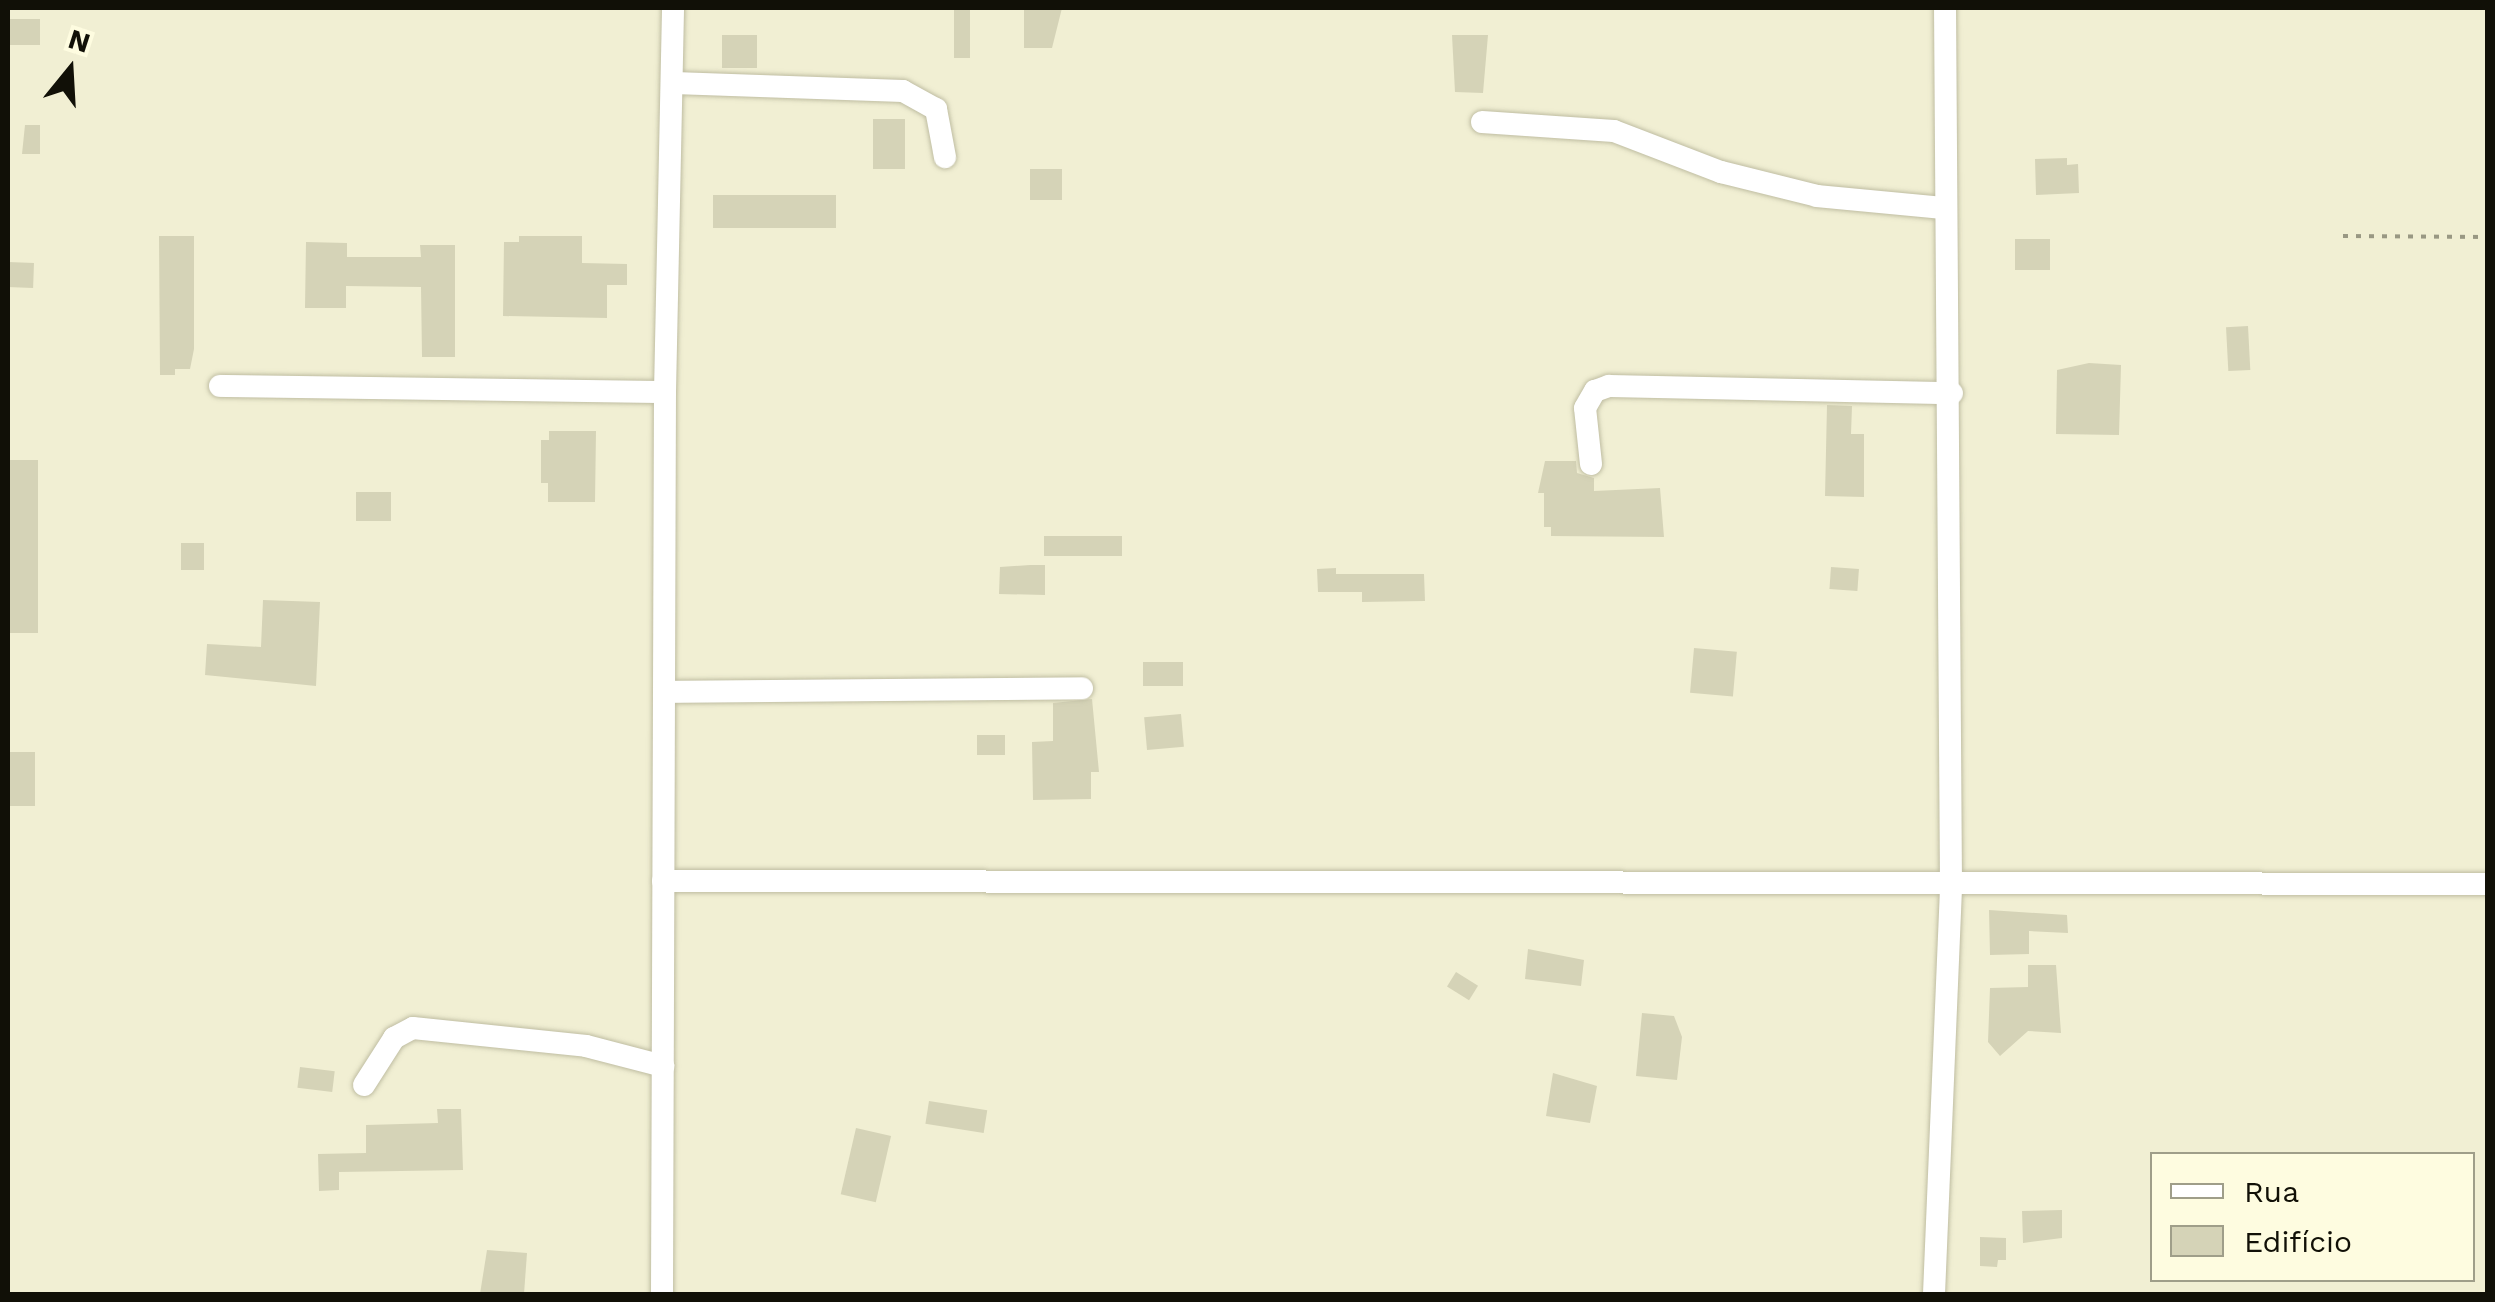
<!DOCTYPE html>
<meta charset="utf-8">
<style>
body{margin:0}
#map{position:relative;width:2495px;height:1302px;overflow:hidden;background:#f1efd3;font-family:"Work Sans",sans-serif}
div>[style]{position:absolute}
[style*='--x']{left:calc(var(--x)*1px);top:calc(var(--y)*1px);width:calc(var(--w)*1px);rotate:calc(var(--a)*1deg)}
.building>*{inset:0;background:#d5d3b7;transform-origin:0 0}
.path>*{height:4px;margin-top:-2px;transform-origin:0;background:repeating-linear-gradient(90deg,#999883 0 5px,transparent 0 13px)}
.roads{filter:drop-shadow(0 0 2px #bfbda2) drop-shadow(0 0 2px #bfbda2)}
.minor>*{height:22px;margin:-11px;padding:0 11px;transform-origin:11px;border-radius:11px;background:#fff}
span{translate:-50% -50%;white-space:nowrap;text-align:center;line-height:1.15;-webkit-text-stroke:9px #fefce0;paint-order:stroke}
.frame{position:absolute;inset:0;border:10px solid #111007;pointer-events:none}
.legend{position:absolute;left:2150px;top:1152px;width:325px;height:130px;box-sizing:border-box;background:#fefce0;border:2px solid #9f9e89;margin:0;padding:12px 18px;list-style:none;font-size:30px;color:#111007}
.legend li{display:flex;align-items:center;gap:20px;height:50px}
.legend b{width:50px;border:2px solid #9f9e89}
.north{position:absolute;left:20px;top:20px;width:100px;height:100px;-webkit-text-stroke:8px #fefce0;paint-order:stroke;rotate:18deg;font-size:28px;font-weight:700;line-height:40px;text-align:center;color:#111007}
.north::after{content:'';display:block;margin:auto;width:35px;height:45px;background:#111007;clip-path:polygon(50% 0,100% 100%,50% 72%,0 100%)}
</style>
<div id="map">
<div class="building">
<div style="left:954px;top:8px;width:16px;height:50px"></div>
<div style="clip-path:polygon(1024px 8px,1062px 8px,1052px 48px,1024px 48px)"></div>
<div style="left:8px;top:19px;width:32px;height:26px"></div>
<div style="left:722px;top:35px;width:35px;height:33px"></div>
<div style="clip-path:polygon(1452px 35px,1488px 35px,1483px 93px,1455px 92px)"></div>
<div style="left:873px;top:119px;width:32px;height:50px"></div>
<div style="clip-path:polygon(25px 125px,40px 125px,40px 154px,22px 154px)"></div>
<div style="clip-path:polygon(2067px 158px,2067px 165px,2078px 164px,2079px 193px,2036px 195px,2035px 159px)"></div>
<div style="left:1030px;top:169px;width:32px;height:31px"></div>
<div style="left:713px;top:195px;width:123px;height:33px"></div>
<div style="clip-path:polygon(159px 236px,194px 236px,194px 349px,190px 369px,175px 369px,175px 375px,160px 375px)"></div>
<div style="clip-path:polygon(519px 236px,582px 236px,582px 263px,627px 264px,627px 285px,607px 285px,607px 318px,503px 316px,504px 242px,519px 242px)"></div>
<div style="left:2015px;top:239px;width:35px;height:31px"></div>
<div style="clip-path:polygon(306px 242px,347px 243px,347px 257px,421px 257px,420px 245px,455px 245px,455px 357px,422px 357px,421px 287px,346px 286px,346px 308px,305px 308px)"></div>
<div style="left:8px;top:262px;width:26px;height:25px;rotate:2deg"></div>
<div style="left:2248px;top:326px;width:44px;height:22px;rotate:87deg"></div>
<div style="clip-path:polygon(2089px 363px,2121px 365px,2119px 435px,2056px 434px,2057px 370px)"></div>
<div style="clip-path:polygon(1827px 405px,1852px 406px,1851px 434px,1864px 434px,1864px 497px,1825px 496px)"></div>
<div style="clip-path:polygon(549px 431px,596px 431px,595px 502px,548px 502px,548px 483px,541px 483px,541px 440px,549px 440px)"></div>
<div style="left:8px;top:460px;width:30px;height:173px"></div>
<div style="clip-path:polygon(1545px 461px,1576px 461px,1577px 473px,1594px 478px,1594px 491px,1660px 488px,1664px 537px,1551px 536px,1551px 527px,1544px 527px,1544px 493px,1538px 493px)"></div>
<div style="left:356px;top:492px;width:35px;height:29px"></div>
<div style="left:1122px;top:536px;width:20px;height:78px;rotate:90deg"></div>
<div style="left:181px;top:543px;width:23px;height:27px"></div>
<div style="clip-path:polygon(1030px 565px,1045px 565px,1045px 595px,999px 594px,1000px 567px)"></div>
<div style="left:1831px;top:567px;width:28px;height:22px;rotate:4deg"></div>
<div style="clip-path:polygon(1336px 568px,1336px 574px,1424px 574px,1425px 601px,1362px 602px,1362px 592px,1318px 592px,1317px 569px)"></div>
<div style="clip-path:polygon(263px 600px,320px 602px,316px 686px,205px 675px,207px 644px,261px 647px)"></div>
<div style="left:1694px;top:648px;width:43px;height:45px;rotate:5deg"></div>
<div style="left:1143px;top:662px;width:40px;height:24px"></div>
<div style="clip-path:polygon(1092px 699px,1099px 772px,1091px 772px,1091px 799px,1033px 800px,1032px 742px,1053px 741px,1053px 703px)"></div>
<div style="left:1181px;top:714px;width:33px;height:37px;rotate:85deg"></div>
<div style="left:977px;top:735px;width:28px;height:20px"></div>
<div style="left:35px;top:752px;width:54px;height:27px;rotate:90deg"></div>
<div style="clip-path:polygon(1989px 910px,2067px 915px,2068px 933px,2029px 931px,2029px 954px,1990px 955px)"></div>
<div style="clip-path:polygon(1528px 949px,1584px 960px,1581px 986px,1525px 979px)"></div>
<div style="clip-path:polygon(2028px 965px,2056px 965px,2061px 1033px,2028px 1031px,2000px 1056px,1988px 1042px,1990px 988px,2028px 987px)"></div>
<div style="left:1456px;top:972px;width:26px;height:17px;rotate:32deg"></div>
<div style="clip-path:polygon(1642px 1013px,1674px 1016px,1682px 1037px,1677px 1080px,1636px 1076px)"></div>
<div style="left:300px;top:1067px;width:35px;height:21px;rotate:7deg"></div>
<div style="clip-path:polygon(1553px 1073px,1597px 1086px,1590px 1123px,1546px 1116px)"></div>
<div style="left:929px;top:1101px;width:59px;height:23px;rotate:9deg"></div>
<div style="clip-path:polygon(437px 1109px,461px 1109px,463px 1170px,339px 1172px,339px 1190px,319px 1191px,318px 1154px,366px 1153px,366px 1125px,438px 1123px)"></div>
<div style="left:856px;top:1128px;width:36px;height:68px;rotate:13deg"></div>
<div style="clip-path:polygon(2062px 1210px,2062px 1238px,2023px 1243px,2022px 1211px)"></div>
<div style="clip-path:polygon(1980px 1237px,2006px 1238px,2006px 1260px,1998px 1260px,1997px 1267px,1980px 1266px)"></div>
<div style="clip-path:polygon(487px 1250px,527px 1253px,524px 1294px,480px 1294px)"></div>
</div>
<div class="path">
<div style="--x:2343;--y:236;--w:145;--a:0.4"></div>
</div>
<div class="roads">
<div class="minor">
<div style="--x:674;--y:83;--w:229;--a:2"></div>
<div style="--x:903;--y:91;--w:38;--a:29"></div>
<div style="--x:936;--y:109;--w:49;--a:79.4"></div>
<div style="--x:1482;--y:122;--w:132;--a:3.9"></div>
<div style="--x:1614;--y:131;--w:115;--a:21"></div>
<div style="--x:1721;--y:172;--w:99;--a:14"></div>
<div style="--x:1817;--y:196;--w:129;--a:5.4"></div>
<div style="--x:220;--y:386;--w:445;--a:0.8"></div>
<div style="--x:1591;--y:464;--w:56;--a:-96.1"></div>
<div style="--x:1585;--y:408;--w:20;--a:-60"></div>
<div style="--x:1595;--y:391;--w:15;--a:-20"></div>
<div style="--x:1609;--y:386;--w:343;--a:1.2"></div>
<div style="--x:664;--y:692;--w:418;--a:-0.5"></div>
<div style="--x:663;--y:881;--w:1825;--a:0.09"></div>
<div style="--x:364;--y:1085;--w:56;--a:-57.4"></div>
<div style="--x:394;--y:1038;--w:21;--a:-28"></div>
<div style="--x:413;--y:1028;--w:174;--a:5.9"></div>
<div style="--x:586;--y:1046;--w:80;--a:14.6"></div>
<div style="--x:662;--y:1294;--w:902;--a:-89.81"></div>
<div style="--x:665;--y:392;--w:384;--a:-88.8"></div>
<div style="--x:1934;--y:1294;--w:409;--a:-87.6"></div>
<div style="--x:1951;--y:885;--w:877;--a:-90.39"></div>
</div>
</div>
<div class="frame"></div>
<ul class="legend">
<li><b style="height:12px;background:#fff"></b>Rua</li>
<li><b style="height:28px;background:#d5d3b7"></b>Edifício</li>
</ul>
<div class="north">N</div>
</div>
